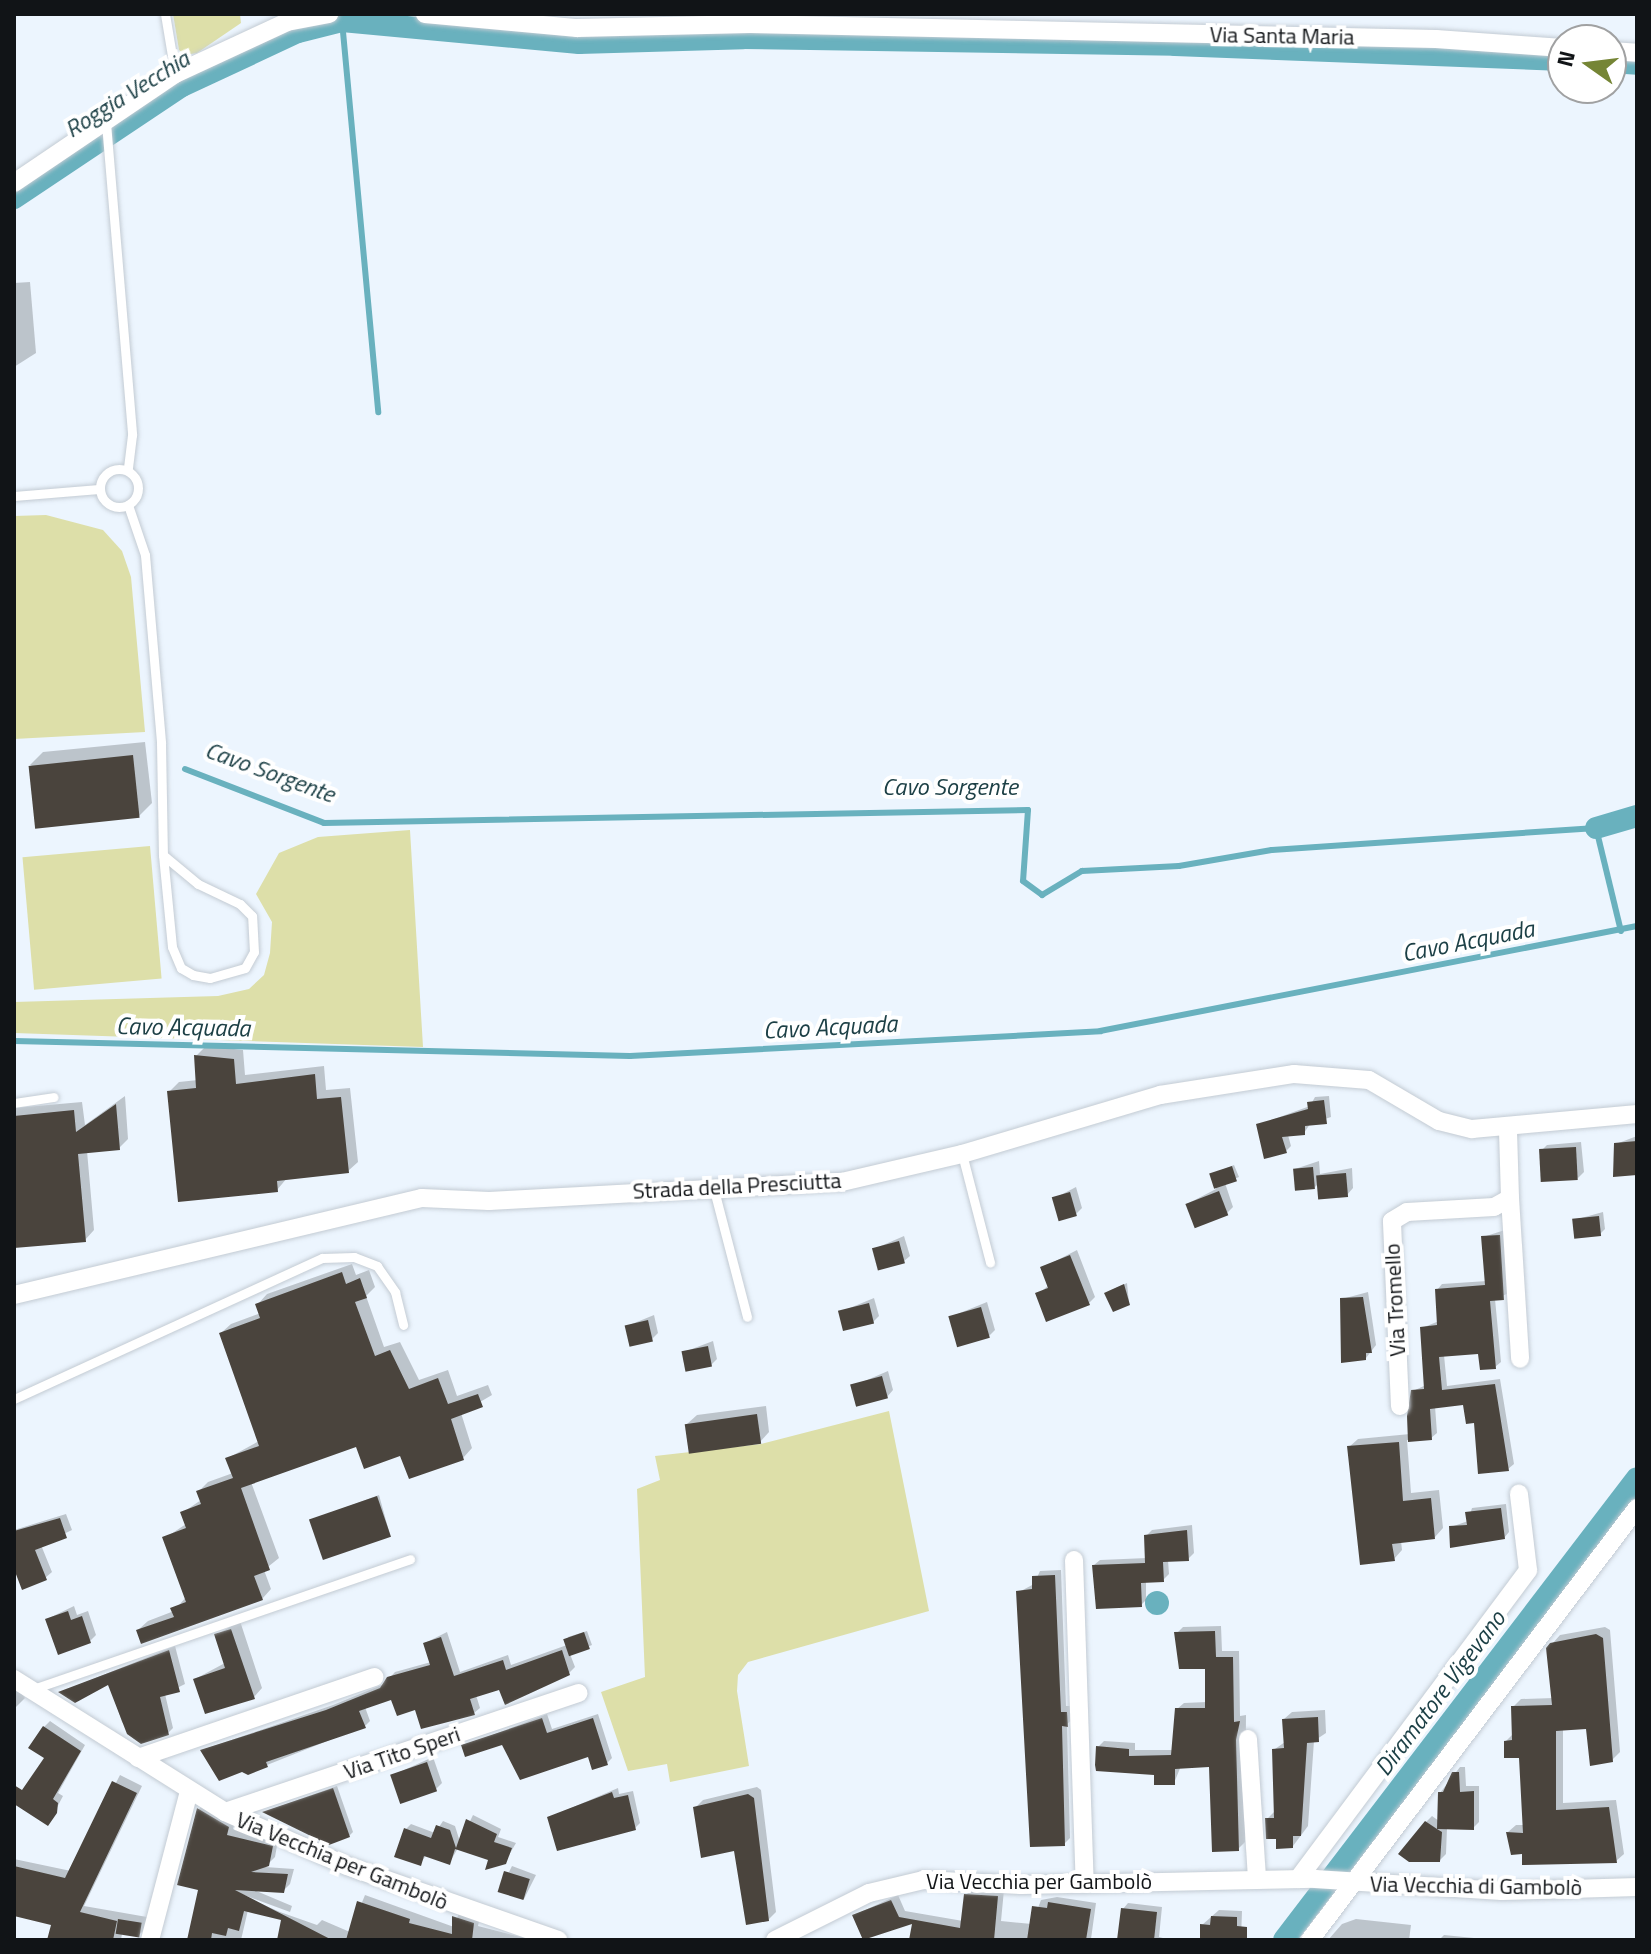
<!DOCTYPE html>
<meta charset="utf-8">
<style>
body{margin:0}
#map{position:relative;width:1651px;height:1954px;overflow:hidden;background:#ecf5fe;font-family:"Titillium Web",sans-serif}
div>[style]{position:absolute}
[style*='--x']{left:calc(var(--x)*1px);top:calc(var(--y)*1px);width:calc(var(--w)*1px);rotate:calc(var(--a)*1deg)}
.green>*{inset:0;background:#dddfa9;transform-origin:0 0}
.water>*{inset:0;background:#69b1be}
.round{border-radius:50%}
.shadow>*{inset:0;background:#0003}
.stream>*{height:6px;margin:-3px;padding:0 3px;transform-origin:3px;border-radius:3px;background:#69b1be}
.canal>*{height:22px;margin:-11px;padding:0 11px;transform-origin:11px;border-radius:11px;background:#69b1be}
.building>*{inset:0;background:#4a443d;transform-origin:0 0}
.roads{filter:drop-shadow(0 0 2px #c3cbd3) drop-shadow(0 0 2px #c3cbd3)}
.lane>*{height:9px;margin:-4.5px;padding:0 4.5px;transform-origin:4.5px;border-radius:4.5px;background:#fff}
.lane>.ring{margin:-4.5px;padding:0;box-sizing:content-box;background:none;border:9px solid #fff;border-radius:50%}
.street>*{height:18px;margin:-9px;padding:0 9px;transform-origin:9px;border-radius:9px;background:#fff}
span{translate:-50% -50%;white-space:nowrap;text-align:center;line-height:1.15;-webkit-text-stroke:8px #fff;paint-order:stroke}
.street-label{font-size:22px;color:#111417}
.water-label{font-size:24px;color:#1d4046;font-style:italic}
.frame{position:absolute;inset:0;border:16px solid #111417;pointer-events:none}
.north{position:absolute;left:1547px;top:24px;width:80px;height:80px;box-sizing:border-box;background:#fff;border:2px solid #a0a1a2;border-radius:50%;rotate:284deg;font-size:22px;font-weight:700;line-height:32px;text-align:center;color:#111417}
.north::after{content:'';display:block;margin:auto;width:28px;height:36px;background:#758535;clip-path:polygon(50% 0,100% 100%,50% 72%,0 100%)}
</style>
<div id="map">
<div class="green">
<div style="clip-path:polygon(173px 14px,240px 14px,241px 23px,197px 53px,185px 55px,179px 50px)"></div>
<div style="clip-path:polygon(46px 515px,103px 530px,122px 551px,131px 577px,145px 732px,14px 739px,14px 516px)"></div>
<div style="clip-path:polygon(410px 830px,423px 1047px,14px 1033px,14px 1002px,218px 996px,249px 989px,264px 975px,270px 953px,272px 922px,256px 894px,279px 853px,318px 837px)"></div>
<div style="left:150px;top:846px;width:133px;height:128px;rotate:85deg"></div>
<div style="clip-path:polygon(889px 1411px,929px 1611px,748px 1662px,738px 1675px,737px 1691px,749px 1766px,670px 1782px,667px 1764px,628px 1771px,601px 1692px,645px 1677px,637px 1489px,660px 1480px,655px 1456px,761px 1444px)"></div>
</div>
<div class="water">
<div class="round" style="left:1145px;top:1591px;width:24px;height:24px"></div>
</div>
<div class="shadow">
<div style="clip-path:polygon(30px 282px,36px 353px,14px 367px,14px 283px)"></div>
<div style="clip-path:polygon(145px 742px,152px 803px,139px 816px,30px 765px,43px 752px)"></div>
<div style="clip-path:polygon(206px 1046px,243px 1050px,245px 1075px,324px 1066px,326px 1090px,350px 1088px,358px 1162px,348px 1171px,287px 1178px,277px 1190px,169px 1092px,179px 1082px,198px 1080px,196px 1056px)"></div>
<div style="clip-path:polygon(125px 1096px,128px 1139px,119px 1148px,87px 1151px,94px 1230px,85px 1240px,14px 1246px,14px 1108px,82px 1102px,85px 1125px)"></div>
<div style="clip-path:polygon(1329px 1096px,1331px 1117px,1310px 1124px,1304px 1133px,1288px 1135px,1291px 1146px,1286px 1151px,1258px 1125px,1310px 1106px,1315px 1097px)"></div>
<div style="clip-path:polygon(1637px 1136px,1637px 1173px,1616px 1144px)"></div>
<div style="clip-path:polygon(1581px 1142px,1584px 1172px,1578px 1178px,1541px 1151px,1547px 1145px)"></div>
<div style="clip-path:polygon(1319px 1161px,1320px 1174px,1352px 1168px,1353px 1188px,1347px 1195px,1319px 1183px,1315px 1187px,1295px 1169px)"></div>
<div style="clip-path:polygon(1234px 1165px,1239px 1177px,1225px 1183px,1233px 1207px,1227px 1213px,1187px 1204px,1216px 1189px,1214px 1173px)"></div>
<div style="clip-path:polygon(1076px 1187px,1082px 1208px,1076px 1214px,1055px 1198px)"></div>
<div style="clip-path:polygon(1603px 1212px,1605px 1229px,1600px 1234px,1574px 1220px)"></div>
<div style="clip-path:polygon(1505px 1230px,1509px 1293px,1495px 1299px,1501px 1362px,1495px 1367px,1480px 1352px,1444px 1355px,1447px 1386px,1500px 1379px,1514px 1464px,1508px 1469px,1465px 1403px,1435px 1406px,1437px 1433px,1431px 1438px,1407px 1440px,1411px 1493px,1439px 1490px,1443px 1528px,1435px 1537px,1401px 1541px,1402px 1550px,1394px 1559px,1349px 1447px,1358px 1439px,1410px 1434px,1413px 1391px,1426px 1385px,1422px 1328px,1439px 1321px,1437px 1290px,1442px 1284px,1487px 1281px,1483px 1237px)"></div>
<div style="clip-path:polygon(904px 1236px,910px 1256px,904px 1261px,874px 1249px)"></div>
<div style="clip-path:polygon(1077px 1250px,1095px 1297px,1089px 1303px,1038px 1294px,1049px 1285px,1042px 1268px)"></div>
<div style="clip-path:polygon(352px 1264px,356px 1275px,369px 1270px,375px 1287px,366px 1296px,384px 1347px,400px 1342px,419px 1380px,448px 1370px,457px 1396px,488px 1385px,492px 1395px,461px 1413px,472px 1448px,463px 1458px,357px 1444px,251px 1482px,279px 1558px,264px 1570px,271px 1589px,262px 1599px,138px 1630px,148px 1621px,174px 1611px,186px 1597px,165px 1538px,186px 1524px,182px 1513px,201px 1500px,198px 1492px,208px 1482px,233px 1473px,228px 1458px,259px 1441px,221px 1333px,231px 1324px,261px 1313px,258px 1304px,267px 1294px)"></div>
<div style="clip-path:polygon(1127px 1283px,1129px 1303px,1107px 1293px,1109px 1291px)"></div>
<div style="clip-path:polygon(1368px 1292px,1376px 1345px,1366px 1358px,1342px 1299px)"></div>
<div style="clip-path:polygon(874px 1298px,879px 1316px,873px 1322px,840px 1312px)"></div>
<div style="clip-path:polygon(987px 1302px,995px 1330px,989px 1336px,950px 1317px)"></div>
<div style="clip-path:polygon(654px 1315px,658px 1333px,652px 1339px,627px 1326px)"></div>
<div style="clip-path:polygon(713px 1341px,717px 1359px,711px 1365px,684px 1352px)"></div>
<div style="clip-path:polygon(888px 1371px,893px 1390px,887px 1397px,853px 1386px)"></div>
<div style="clip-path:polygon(766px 1406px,769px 1432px,760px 1442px,687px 1424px,697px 1415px)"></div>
<div style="clip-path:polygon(379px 1495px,390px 1535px,311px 1521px,314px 1519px)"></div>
<div style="clip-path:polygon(1506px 1504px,1509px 1532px,1504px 1538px,1451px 1527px,1468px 1521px,1472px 1508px)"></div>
<div style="clip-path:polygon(66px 1514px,72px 1530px,41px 1545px,52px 1572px,45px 1578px,14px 1563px,14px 1530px)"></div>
<div style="clip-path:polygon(1192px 1525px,1194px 1553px,1188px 1559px,1168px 1560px,1169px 1574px,1163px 1580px,1146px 1581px,1146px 1600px,1141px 1605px,1094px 1565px,1100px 1560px,1147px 1558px,1146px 1536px,1152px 1530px)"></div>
<div style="clip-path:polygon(1061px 1570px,1066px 1706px,1072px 1706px,1073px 1719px,1067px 1724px,1070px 1838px,1064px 1844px,1019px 1592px,1034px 1584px,1040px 1571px)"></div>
<div style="clip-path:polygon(74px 1606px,77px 1615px,88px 1611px,96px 1635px,90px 1641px,47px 1619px)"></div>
<div style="clip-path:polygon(240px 1621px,262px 1688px,254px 1697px,195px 1679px,225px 1663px,216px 1635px)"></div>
<div style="clip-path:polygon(1221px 1626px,1222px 1651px,1239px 1651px,1240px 1716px,1246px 1715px,1245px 1842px,1238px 1849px,1211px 1765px,1181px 1766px,1174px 1783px,1098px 1747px,1104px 1741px,1135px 1743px,1135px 1750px,1174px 1750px,1177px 1709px,1184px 1703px,1207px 1702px,1207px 1666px,1177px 1633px,1183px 1627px)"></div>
<div style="clip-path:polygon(1605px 1627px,1610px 1630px,1620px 1752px,1612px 1760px,1587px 1727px,1563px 1728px,1563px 1803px,1616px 1800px,1624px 1854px,1616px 1861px,1524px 1852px,1508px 1832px,1516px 1825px,1525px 1825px,1521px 1756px,1506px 1741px,1514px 1733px,1513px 1707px,1521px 1699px,1554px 1698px,1552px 1644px,1560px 1635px)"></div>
<div style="clip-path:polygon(587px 1631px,592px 1645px,570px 1654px,575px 1667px,569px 1673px,476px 1695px,480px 1708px,474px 1713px,416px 1707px,392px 1697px,365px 1707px,370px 1721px,365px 1726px,267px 1765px,202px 1750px,333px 1705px,384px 1684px,395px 1672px,431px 1662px,425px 1643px,447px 1632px,460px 1672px,508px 1655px,511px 1665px,567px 1645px,568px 1637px)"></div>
<div style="clip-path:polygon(175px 1646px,185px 1684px,165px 1694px,173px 1728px,168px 1733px,142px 1742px,122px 1722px,109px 1682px,61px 1692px)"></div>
<div style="clip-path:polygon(14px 1684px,25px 1698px,14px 1709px)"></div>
<div style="clip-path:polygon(1325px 1710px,1326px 1733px,1314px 1741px,1308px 1826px,1293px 1846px,1278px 1837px,1267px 1819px,1275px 1811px,1275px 1749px,1285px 1742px,1284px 1719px,1292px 1712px)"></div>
<div style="clip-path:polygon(547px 1714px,552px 1729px,598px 1714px,612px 1758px,607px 1763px,589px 1755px,503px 1742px,464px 1746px)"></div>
<div style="clip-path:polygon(50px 1721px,85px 1745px,58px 1793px,63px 1796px,53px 1815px,14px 1802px,47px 1758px,44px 1727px)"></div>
<div style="clip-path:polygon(433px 1757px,442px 1783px,436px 1789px,393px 1775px)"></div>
<div style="clip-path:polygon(1460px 1767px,1465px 1767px,1466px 1786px,1479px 1786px,1479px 1822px,1473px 1828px,1447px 1828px,1446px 1854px,1440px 1860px,1426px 1822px,1432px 1816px,1439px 1821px,1440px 1793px)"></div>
<div style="clip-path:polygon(120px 1775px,142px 1786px,84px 1906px,147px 1917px,144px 1930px,138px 1936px,122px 1934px,121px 1940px,49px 1940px,53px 1924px,14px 1914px,14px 1859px,71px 1871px)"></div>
<div style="clip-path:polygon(337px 1786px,353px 1832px,349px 1836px,266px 1811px)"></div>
<div style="clip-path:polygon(757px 1787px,761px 1790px,776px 1912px,768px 1920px,736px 1849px,695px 1808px,703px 1800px)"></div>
<div style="clip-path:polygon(618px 1788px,619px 1794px,633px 1791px,640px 1823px,635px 1828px,550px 1817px)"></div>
<div style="clip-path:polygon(205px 1803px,235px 1820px,233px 1829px,278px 1840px,275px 1857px,265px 1867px,294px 1869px,290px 1884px,283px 1891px,254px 1890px,292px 1906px,290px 1912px,225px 1888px,280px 1912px,317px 1925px,322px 1920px,350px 1932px,365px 1895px,454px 1927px,460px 1910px,480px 1917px,478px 1926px,533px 1940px,279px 1940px,283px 1918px,248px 1910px,241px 1940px,190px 1940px,201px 1889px,199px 1809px)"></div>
<div style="clip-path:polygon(473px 1815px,501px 1829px,498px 1837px,516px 1843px,505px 1862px,458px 1848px,450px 1862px,427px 1854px,420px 1864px,405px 1830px,411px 1824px,435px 1833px,443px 1821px,455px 1826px,460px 1842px)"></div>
<div style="clip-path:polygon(512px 1866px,536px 1875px,524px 1899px,500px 1890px)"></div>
<div style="clip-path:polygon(972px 1889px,1004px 1890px,1001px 1921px,1032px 1924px,1041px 1900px,1057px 1897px,1096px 1903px,1091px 1939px,911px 1940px,914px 1921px,854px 1915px,898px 1895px,905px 1911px,963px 1921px,966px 1895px)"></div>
<div style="clip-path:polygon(1128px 1903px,1162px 1907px,1159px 1937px,1171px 1940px,1119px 1940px,1123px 1909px)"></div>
<div style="clip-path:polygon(1219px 1910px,1242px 1911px,1241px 1940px,1202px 1940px,1202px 1925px)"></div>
<div style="clip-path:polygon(1356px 1919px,1411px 1925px,1409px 1940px,1328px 1940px,1342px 1924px)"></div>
<div style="clip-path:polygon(1444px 1935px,1474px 1938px,1474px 1940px,1439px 1940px)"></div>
</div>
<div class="stream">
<div style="--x:342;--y:21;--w:393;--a:84.7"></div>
<div style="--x:185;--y:769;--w:149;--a:21.2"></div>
<div style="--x:324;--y:823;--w:704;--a:-1.06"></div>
<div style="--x:1028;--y:810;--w:71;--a:94"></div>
<div style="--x:1023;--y:881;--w:24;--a:36"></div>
<div style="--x:1042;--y:895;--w:47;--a:-31"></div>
<div style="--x:1082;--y:871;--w:97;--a:-3"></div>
<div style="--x:1179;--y:866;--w:94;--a:-9.8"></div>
<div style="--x:1272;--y:850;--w:325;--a:-3.9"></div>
<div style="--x:1596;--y:828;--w:106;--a:76.4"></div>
<div style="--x:14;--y:1041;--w:616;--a:1.39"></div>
<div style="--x:630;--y:1056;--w:471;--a:-3"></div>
<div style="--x:1100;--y:1031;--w:547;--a:-11.06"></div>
</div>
<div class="canal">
<div style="--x:1611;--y:62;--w:26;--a:4"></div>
<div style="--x:14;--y:198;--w:202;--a:-33.7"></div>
<div style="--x:182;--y:86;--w:128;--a:-25"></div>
<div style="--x:298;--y:32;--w:45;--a:-14"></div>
<div style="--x:342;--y:21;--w:238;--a:5.3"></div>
<div style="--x:579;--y:43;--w:164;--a:-1.7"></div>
<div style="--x:743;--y:38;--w:432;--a:0.9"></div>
<div style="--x:1175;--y:45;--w:388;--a:2.2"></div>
<div style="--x:1596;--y:828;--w:43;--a:-16.3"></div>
<div style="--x:1284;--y:1940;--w:581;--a:-52.62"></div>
</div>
<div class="building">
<div style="left:133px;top:755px;width:63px;height:105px;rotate:84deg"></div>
<div style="clip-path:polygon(194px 1055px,234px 1059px,236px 1084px,315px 1074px,317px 1099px,341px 1097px,349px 1173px,277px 1181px,278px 1192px,178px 1202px,167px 1091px,196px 1088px)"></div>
<div style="clip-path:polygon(1324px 1100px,1327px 1124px,1305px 1126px,1305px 1135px,1282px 1137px,1287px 1153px,1264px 1159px,1256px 1124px,1308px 1109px,1307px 1102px)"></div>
<div style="clip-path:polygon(116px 1104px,120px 1150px,78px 1154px,86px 1242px,14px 1248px,14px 1116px,74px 1110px,76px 1132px)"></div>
<div style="clip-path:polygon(1637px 1141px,1637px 1175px,1613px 1177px,1614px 1143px)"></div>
<div style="left:1576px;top:1147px;width:33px;height:37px;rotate:87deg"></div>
<div style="left:1232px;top:1166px;width:16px;height:24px;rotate:72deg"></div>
<div style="left:1313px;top:1167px;width:22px;height:20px;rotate:85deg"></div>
<div style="left:1346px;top:1173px;width:24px;height:30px;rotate:85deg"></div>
<div style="left:1219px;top:1191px;width:26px;height:36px;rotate:69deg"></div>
<div style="left:1070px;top:1192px;width:25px;height:19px;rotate:74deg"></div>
<div style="left:1599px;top:1216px;width:20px;height:27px;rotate:84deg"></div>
<div style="clip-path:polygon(1500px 1235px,1504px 1300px,1490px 1301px,1496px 1369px,1480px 1370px,1478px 1354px,1439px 1357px,1442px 1390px,1495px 1384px,1509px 1471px,1478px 1474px,1474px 1423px,1466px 1424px,1463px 1405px,1430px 1409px,1432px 1440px,1408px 1442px,1407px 1416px,1411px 1390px,1424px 1389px,1420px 1327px,1437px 1325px,1435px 1289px,1485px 1285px,1481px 1236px)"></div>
<div style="left:899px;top:1241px;width:23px;height:28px;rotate:75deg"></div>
<div style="clip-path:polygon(1070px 1255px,1090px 1305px,1046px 1322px,1035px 1293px,1048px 1288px,1040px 1267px)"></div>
<div style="clip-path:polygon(342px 1272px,346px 1284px,360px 1278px,367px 1298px,355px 1302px,375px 1356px,390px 1350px,409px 1389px,438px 1378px,448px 1404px,478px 1394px,483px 1407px,451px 1419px,464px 1460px,409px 1479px,400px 1456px,364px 1469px,356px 1447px,241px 1488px,270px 1570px,254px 1576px,263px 1600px,141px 1644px,136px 1630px,174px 1617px,170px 1608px,186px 1602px,162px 1537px,186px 1528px,180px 1512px,201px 1504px,196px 1491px,233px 1478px,225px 1458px,259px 1446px,219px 1333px,260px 1318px,255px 1304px)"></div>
<div style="clip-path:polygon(1124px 1284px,1130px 1305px,1113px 1312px,1104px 1293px)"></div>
<div style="clip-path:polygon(1363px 1297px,1372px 1353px,1366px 1353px,1366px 1360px,1341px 1363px,1340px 1298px)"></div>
<div style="left:869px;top:1303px;width:21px;height:32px;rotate:76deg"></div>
<div style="left:981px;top:1307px;width:32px;height:34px;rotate:74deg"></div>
<div style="left:648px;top:1320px;width:22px;height:24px;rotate:77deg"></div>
<div style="left:708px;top:1346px;width:21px;height:27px;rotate:79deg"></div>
<div style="left:882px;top:1376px;width:23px;height:33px;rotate:75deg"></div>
<div style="left:757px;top:1414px;width:30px;height:73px;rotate:82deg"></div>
<div style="clip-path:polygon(1399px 1442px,1403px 1501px,1431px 1498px,1435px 1539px,1392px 1544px,1395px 1561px,1360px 1565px,1347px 1446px)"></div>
<div style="left:377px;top:1496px;width:43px;height:72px;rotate:71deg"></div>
<div style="clip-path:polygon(1501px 1508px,1505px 1539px,1450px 1548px,1449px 1526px,1467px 1525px,1465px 1512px)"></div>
<div style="clip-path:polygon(60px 1518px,67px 1538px,35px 1550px,47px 1580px,22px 1590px,14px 1569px,14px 1531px)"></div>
<div style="clip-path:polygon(1187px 1530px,1189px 1561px,1163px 1562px,1164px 1582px,1141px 1583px,1142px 1607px,1096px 1609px,1092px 1565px,1145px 1563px,1144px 1535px)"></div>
<div style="clip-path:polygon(1055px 1575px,1061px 1712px,1067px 1712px,1068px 1727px,1062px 1726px,1065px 1846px,1030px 1847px,1016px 1591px,1032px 1589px,1032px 1576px)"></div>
<div style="clip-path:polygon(68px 1611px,71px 1620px,82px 1616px,91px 1643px,58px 1655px,45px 1619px)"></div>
<div style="clip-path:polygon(231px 1629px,255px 1699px,205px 1714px,193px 1679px,225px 1668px,214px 1634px)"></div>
<div style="clip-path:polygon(1215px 1631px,1216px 1657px,1233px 1657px,1234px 1722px,1240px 1721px,1236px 1740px,1239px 1851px,1212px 1852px,1209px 1767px,1175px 1769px,1175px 1785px,1154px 1785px,1154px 1775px,1096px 1771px,1095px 1765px,1096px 1746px,1129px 1749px,1129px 1756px,1171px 1755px,1175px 1708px,1205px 1708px,1205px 1669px,1179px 1669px,1174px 1632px)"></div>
<div style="left:584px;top:1632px;width:18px;height:22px;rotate:71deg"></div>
<div style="clip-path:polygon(1596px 1634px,1603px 1638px,1613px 1762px,1590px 1766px,1586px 1729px,1556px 1731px,1556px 1810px,1609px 1807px,1617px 1863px,1522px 1865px,1522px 1854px,1511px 1855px,1506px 1832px,1523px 1833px,1519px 1758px,1504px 1758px,1504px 1741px,1512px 1740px,1511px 1706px,1552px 1705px,1546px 1648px,1550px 1643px)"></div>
<div style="clip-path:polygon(441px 1637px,454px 1676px,503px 1660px,506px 1670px,562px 1650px,570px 1675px,505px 1705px,499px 1690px,470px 1699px,475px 1715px,421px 1729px,415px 1710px,397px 1716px,391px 1700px,359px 1711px,366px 1728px,266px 1762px,268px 1767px,248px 1775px,242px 1772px,219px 1781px,200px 1750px,326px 1710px,380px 1688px,387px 1677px,430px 1665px,423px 1643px)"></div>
<div style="clip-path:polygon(169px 1650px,180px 1692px,160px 1697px,169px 1735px,141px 1744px,127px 1734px,108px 1685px,75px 1703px,58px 1692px)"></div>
<div style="clip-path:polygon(1318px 1717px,1319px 1742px,1307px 1743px,1301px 1836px,1293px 1836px,1293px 1848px,1276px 1849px,1276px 1839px,1266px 1839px,1265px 1818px,1274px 1818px,1272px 1749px,1284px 1748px,1282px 1719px)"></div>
<div style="clip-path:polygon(542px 1718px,547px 1733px,593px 1718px,608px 1765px,592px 1770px,588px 1757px,520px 1780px,502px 1745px,465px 1757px,461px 1745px)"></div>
<div style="clip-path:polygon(43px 1726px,81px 1751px,53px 1799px,58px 1803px,57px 1813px,48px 1826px,14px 1804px,14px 1785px,22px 1790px,44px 1758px,28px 1748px)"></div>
<div style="left:427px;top:1762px;width:31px;height:39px;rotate:71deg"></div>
<div style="clip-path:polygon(1452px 1772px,1459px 1772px,1460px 1792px,1474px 1791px,1474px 1830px,1437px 1829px,1442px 1832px,1440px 1862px,1409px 1862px,1398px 1854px,1425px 1821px,1437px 1829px,1438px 1792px,1443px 1792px)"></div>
<div style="clip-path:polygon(112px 1781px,137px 1793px,80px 1912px,117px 1921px,113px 1940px,47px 1940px,51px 1925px,14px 1916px,14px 1866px,65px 1878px)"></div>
<div style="clip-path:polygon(333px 1788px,350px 1837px,329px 1845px,262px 1812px)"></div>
<div style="clip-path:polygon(612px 1792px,614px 1798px,628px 1795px,636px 1830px,557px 1851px,547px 1817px)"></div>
<div style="clip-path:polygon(748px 1794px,754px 1798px,769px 1921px,746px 1925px,734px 1851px,701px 1858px,693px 1807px)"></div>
<div style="clip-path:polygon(197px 1808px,229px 1827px,227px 1835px,273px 1846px,269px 1866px,251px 1872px,288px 1874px,284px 1893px,235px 1890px,332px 1940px,277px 1940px,281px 1920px,244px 1911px,239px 1931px,228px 1928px,226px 1936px,212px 1933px,211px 1940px,187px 1940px,198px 1890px,177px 1885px)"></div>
<div style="clip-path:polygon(466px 1819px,497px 1834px,494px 1842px,512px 1848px,506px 1864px,485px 1870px,488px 1860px,455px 1849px,450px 1865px,424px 1856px,421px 1866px,394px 1857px,404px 1828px,431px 1838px,436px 1825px,450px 1830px,456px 1848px)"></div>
<div style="left:504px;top:1871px;width:27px;height:22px;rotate:17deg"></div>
<div style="clip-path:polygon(964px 1894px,998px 1896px,994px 1940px,909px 1940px,912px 1924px,863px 1940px,852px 1915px,891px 1900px,899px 1917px,960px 1928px)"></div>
<div style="clip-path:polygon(357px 1901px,410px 1919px,409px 1923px,452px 1934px,452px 1916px,474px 1923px,472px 1940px,346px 1940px)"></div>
<div style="clip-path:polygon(1048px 1902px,1091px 1909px,1086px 1940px,1027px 1940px,1032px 1906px,1047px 1908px)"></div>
<div style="clip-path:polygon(1121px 1908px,1157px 1912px,1154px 1940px,1117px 1940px)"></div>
<div style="clip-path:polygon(1211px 1916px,1237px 1917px,1237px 1926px,1247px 1927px,1247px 1940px,1200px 1940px,1200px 1924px,1210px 1925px)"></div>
<div style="left:118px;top:1919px;width:24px;height:15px;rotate:9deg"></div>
</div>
<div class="roads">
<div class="lane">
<div style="--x:165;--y:14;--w:61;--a:80.5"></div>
<div style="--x:106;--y:123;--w:313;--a:85.2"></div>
<div style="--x:132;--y:435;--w:35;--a:97"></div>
<div class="ring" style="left:100px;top:469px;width:29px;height:29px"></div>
<div style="--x:14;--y:496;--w:85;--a:-4.7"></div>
<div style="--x:128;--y:505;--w:53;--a:71.2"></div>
<div style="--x:145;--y:555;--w:189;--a:85.1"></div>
<div style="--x:161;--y:743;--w:112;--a:89"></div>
<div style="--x:163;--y:855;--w:92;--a:84.4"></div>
<div style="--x:172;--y:947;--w:23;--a:67"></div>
<div style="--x:181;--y:968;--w:14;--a:30"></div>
<div style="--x:193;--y:975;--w:17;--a:10"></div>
<div style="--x:210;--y:978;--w:36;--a:-16"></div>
<div style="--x:245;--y:968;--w:18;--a:-61"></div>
<div style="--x:254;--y:952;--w:36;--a:-93"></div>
<div style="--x:252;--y:916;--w:17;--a:-135"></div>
<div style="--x:240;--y:904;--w:47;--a:-154.5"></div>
<div style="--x:198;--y:884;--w:45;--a:-140.4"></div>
<div style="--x:14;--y:1103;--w:40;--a:-8.5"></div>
<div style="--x:962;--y:1154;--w:112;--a:75.5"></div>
<div style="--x:714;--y:1190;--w:131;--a:75.4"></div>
<div style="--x:14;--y:1399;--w:339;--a:-24.6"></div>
<div style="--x:322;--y:1258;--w:32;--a:-2"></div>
<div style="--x:354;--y:1257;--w:25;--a:21"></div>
<div style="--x:377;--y:1266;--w:32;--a:55"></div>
<div style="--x:395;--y:1292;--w:34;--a:76"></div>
<div style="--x:30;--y:1690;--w:402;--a:-19"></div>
</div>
<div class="street">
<div style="--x:425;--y:14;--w:153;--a:5.3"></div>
<div style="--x:577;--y:28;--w:173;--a:-1.3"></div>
<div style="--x:750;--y:24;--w:686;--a:1.25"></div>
<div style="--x:1436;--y:39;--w:127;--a:4.1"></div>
<div style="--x:1611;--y:51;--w:26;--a:4"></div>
<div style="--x:14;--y:183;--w:194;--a:-34.1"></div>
<div style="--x:175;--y:74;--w:123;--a:-24.9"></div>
<div style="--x:287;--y:22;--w:43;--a:-10.8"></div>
<div style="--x:1510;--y:1198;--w:161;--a:86.4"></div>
<div style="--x:14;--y:1295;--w:419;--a:-13.4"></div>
<div style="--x:422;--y:1198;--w:67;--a:2.6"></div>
<div style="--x:489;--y:1201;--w:354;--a:-3.1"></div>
<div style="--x:842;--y:1182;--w:123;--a:-13.1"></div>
<div style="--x:962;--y:1154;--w:207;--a:-16.6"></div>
<div style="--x:1160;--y:1095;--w:136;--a:-8.9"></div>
<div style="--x:1294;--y:1074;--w:75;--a:4.6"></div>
<div style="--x:1369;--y:1080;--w:81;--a:30.4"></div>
<div style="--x:1439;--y:1121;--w:34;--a:14"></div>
<div style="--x:1472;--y:1129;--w:166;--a:-5.2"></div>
<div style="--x:1400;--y:1406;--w:185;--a:-92.5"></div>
<div style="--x:1392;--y:1221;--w:17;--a:-31"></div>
<div style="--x:1407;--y:1212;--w:87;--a:-3.3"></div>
<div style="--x:1494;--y:1207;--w:18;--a:-29"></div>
<div style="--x:1510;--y:1198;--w:69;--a:-91.7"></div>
<div style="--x:1074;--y:1560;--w:324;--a:88.1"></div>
<div style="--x:14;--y:1679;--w:249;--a:32.2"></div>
<div style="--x:225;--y:1812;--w:133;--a:23.9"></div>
<div style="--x:347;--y:1866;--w:224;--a:19.3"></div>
<div style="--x:1248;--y:1739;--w:141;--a:86.3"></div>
<div style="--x:138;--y:1758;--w:250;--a:-18.9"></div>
<div style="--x:225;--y:1812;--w:373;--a:-18.6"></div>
<div style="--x:1298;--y:1879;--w:385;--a:-53.3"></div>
<div style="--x:1528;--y:1570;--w:77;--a:-96.8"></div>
<div style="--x:150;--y:1940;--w:154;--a:-75.3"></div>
<div style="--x:775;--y:1940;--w:105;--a:-26.6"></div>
<div style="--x:869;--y:1893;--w:56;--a:-13.5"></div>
<div style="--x:923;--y:1880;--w:98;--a:2.9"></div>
<div style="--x:1021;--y:1885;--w:294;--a:-1.2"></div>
<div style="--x:1315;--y:1879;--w:187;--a:3.7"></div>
<div style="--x:1502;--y:1891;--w:135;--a:-1.7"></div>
<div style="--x:1310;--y:1940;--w:542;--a:-52.88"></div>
</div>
</div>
<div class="street-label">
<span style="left:1282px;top:36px;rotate:1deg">Via Santa Maria</span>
<span style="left:737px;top:1186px;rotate:-3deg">Strada della Presciutta</span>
<span style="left:1395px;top:1300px;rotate:-93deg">Via Tromello</span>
<span style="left:402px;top:1753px;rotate:-19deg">Via Tito Speri</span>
<span style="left:342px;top:1861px;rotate:22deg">Via Vecchia per Gambolò</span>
<span style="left:1039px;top:1882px">Via Vecchia per Gambolò</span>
<span style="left:1476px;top:1886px;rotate:1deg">Via Vecchia di Gambolò</span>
</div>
<div class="water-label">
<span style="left:127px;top:94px;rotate:-32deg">Roggia Vecchia</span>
<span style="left:270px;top:772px;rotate:20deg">Cavo Sorgente</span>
<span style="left:950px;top:787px">Cavo Sorgente</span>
<span style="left:1468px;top:941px;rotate:-11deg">Cavo Acquada</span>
<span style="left:183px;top:1027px;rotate:1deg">Cavo Acquada</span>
<span style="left:830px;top:1027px;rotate:-3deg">Cavo Acquada</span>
<span style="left:1440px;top:1693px;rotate:-53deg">Diramatore Vigevano</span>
</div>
<div class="frame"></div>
<div class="north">N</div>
</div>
